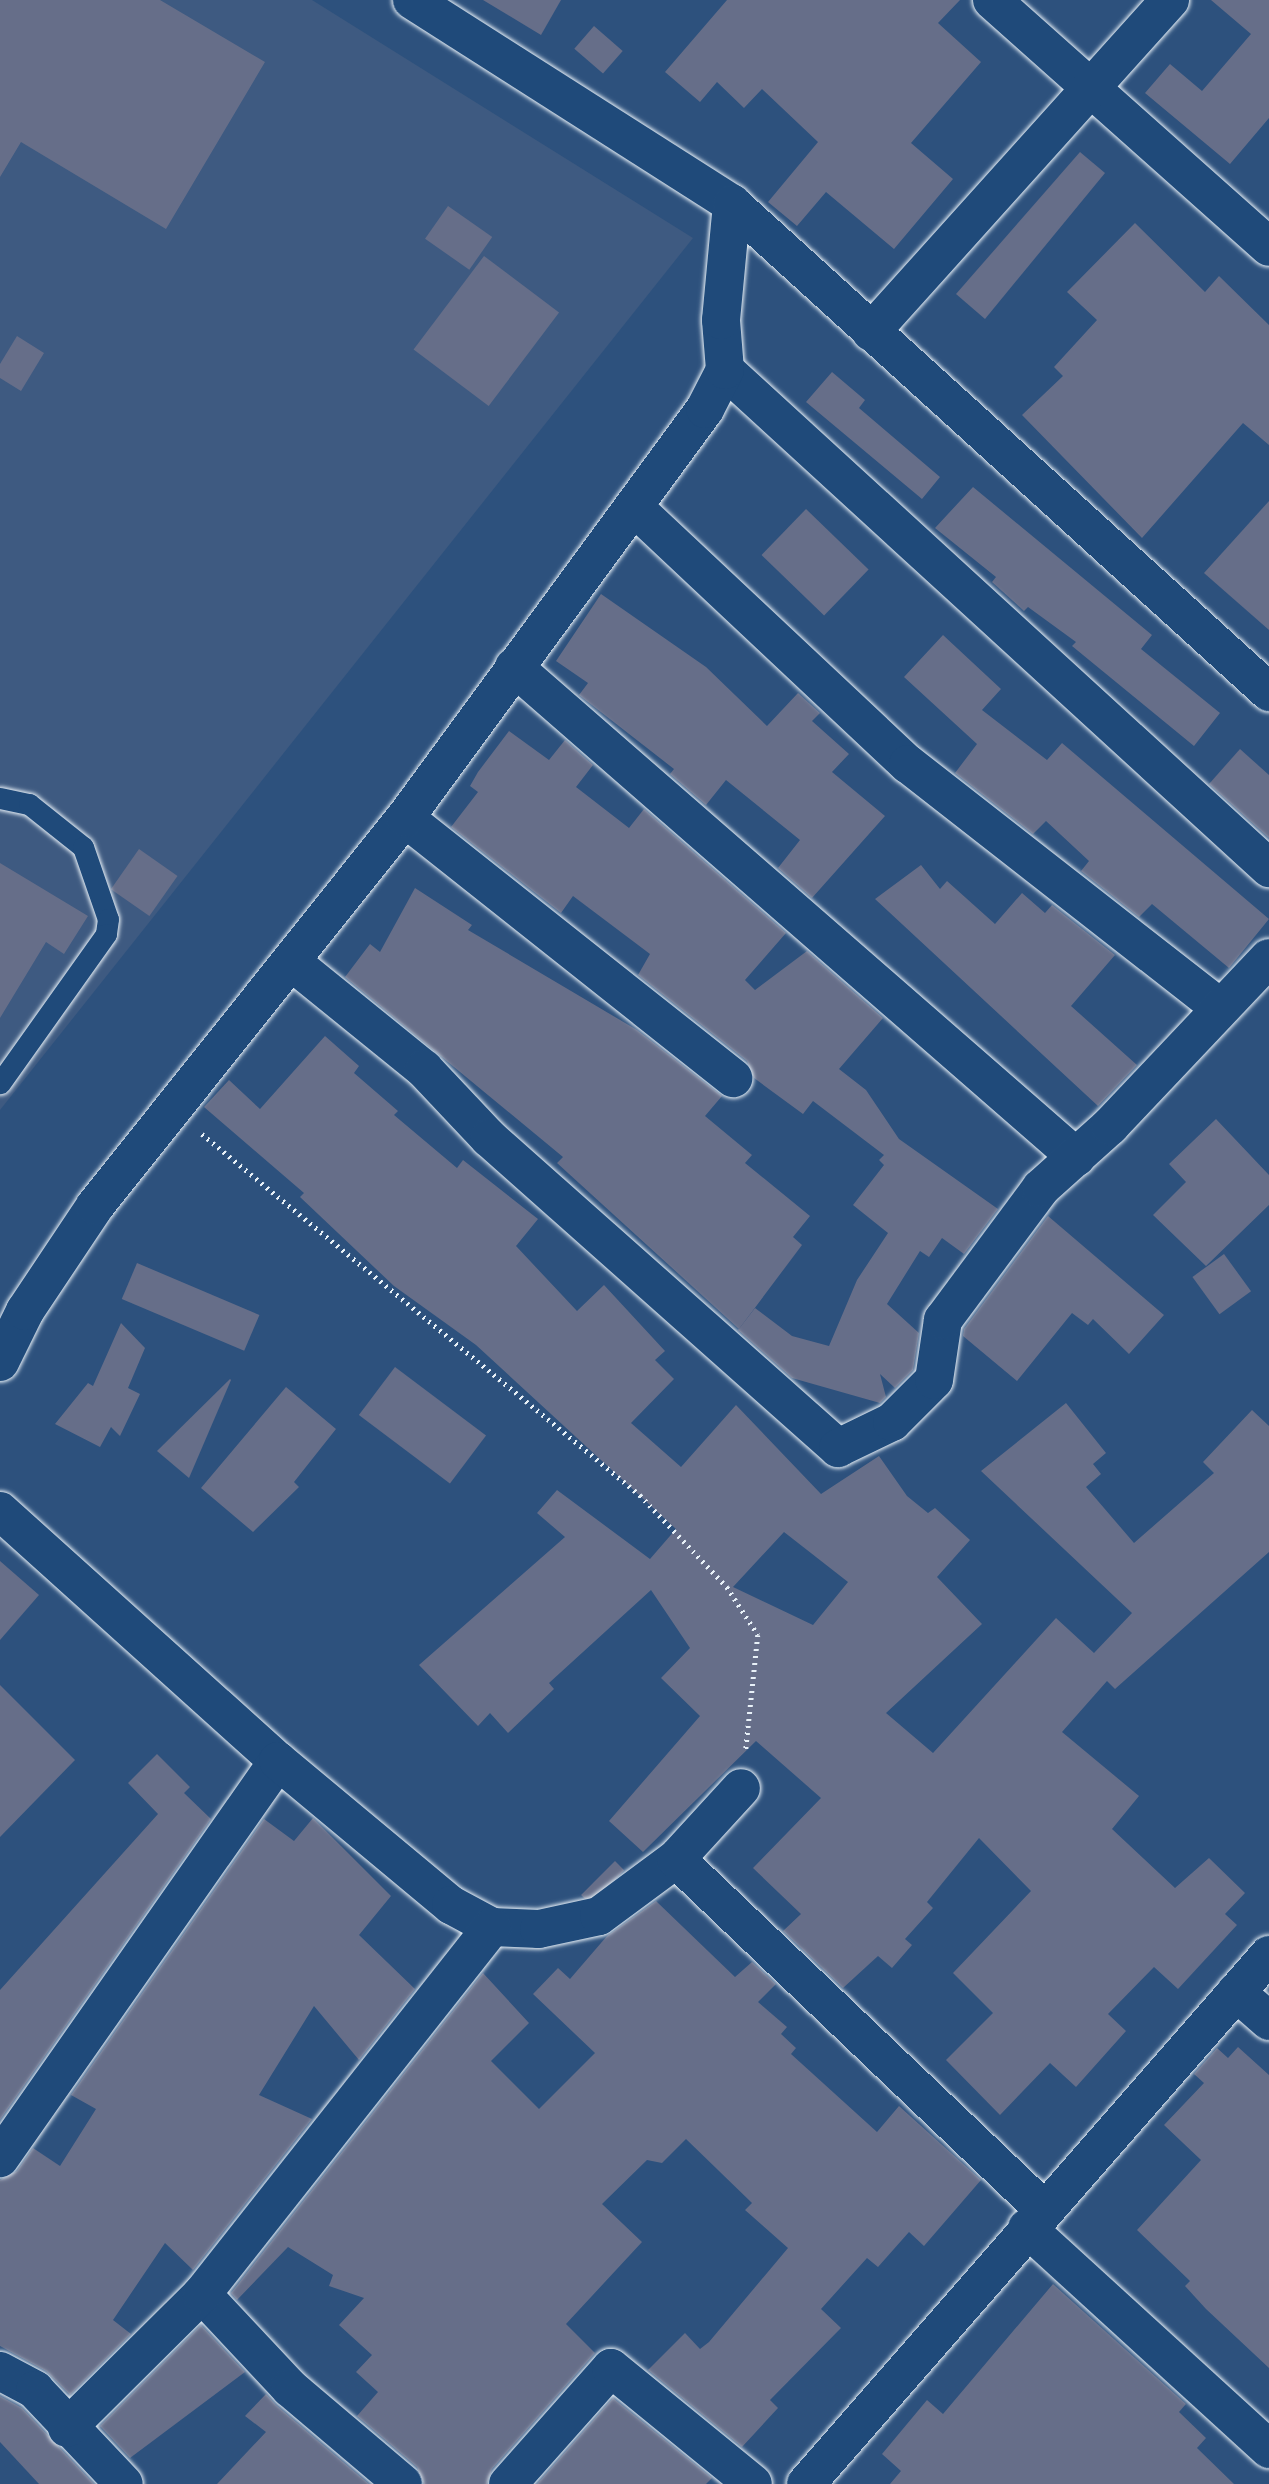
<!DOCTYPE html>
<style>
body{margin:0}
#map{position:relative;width:1269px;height:2484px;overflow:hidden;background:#2d517d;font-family:"Balsamiq Sans",sans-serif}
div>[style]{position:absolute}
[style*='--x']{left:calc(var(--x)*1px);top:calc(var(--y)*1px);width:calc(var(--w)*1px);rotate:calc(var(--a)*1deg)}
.built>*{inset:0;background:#3e5a81}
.building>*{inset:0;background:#666e89;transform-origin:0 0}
.path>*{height:4.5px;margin-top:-2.25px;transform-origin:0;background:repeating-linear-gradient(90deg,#e8f1f8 0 2px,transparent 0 7px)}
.roads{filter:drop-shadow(0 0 2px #e8f1f8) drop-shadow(0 0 2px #e8f1f8)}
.lane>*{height:21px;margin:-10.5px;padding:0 10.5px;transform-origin:10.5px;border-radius:10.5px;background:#1f4a7a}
.street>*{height:38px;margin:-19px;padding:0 19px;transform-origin:19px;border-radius:19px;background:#1f4a7a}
.secondary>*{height:38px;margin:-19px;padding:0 19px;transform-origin:19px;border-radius:19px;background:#1f4a7a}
span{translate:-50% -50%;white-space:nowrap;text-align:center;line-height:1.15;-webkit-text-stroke:5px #1f4a7a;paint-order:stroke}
</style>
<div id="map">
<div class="built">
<div style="clip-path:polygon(0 0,312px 0,693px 238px,0 1110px)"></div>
</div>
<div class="building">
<div style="clip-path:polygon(0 0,160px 0,265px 62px,166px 229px,21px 142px,0 177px)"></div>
<div style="clip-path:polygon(483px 0,561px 0,541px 35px)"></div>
<div style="clip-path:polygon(727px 0,960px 0,938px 23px,981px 62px,911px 143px,953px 179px,894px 249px,826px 192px,797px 226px,768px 202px,818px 142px,762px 89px,744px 108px,717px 82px,700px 102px,665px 72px)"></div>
<div style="clip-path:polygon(1211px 0,1269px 0,1269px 118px,1230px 164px,1145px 93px,1170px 64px,1202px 91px,1251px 34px)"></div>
<div style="left:594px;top:26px;width:38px;height:30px;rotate:41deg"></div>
<div style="clip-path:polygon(1080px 152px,1105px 173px,985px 319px,956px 294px)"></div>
<div style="left:448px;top:206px;width:54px;height:40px;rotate:35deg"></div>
<div style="clip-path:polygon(1135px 223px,1205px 292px,1219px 276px,1269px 325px,1269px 445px,1243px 423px,1142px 538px,1022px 415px,1063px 376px,1054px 367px,1097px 320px,1067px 292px)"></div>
<div style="left:484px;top:256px;width:94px;height:117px;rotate:37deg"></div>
<div style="clip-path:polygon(17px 336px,44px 353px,21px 391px,0 378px,0 364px)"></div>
<div style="clip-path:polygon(832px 372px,865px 400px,859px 408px,940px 477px,922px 499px,806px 402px)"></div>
<div style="clip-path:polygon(973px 487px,1152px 635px,1141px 649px,1220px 713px,1194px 746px,1072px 646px,1076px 642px,1028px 607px,1024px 611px,992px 582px,996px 577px,935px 528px)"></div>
<div style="clip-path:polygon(1269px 501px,1269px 630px,1204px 573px)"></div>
<div style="left:806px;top:509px;width:87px;height:64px;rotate:44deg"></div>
<div style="clip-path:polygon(601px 594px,706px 667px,767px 726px,798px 693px,820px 713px,812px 721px,849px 754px,832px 772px,885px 816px,812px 898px,778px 868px,800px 840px,726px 780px,706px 805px,670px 774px,674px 769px,579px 695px,588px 683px,556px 661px)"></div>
<div style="clip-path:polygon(943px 635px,1001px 689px,982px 710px,1047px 760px,1062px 743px,1269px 919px,1229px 968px,1152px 904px,1139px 917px,1081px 871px,1089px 861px,1046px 821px,1033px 834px,955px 773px,977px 744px,904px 677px)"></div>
<div style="clip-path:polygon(509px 731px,549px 760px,565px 740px,593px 765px,576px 787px,629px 828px,644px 809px,786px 933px,745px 980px,755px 990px,807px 951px,883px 1018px,839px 1069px,866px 1090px,899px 1139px,998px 1209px,964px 1254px,942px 1238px,929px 1257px,920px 1251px,887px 1304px,919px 1333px,913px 1370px,895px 1388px,880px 1374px,886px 1397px,880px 1403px,792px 1378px,738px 1330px,755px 1308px,792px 1336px,829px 1346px,857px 1280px,888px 1233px,853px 1205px,884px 1165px,879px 1160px,884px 1155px,813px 1101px,803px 1114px,754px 1078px,747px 1061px,638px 975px,650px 954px,573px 896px,561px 913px,451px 827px,478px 792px,470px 786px,478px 772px)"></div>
<div style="clip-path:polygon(1240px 749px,1269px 775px,1269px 838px,1209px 784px)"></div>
<div style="left:139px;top:849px;width:47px;height:49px;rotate:35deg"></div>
<div style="clip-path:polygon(0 863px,88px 916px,64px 954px,46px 942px,0 1018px)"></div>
<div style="clip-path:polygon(921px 865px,940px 889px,947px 881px,995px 924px,1022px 893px,1045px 913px,1052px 905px,1115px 955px,1071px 1006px,1137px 1065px,1098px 1106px,875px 899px)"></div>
<div style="clip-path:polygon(415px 888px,472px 925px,468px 930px,637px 1030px,722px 1096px,705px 1116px,752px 1155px,745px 1163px,810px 1216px,793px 1237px,802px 1245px,739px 1329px,557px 1163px,563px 1157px,345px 977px,370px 944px,380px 952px)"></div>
<div style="clip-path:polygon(evenodd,325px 1036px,359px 1066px,354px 1073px,398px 1111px,394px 1115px,457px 1168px,463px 1160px,538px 1219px,516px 1246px,577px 1311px,604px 1285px,665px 1351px,655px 1360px,674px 1379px,631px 1423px,681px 1467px,736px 1405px,821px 1494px,879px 1456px,907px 1496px,928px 1513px,935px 1508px,970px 1540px,937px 1577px,982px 1624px,886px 1713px,933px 1753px,1056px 1618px,1094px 1653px,1132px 1613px,981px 1471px,1066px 1403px,1106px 1453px,1093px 1464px,1101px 1474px,1086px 1487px,1134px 1543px,1214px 1473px,1203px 1462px,1252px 1410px,1269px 1426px,1269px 1552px,1115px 1689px,1107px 1681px,1062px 1732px,1139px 1796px,1112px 1829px,1175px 1888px,1209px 1858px,1245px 1893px,1225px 1914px,1237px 1925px,1178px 1989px,1154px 1967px,1108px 2014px,1126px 2031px,1076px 2087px,1050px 2063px,1000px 2115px,946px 2060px,993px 2013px,953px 1973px,1031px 1891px,979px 1838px,927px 1902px,933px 1908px,905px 1939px,912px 1945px,892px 1968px,878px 1956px,843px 1988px,783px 1931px,801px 1914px,753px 1868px,821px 1798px,756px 1741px,643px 1852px,609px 1821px,700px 1716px,661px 1678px,690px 1648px,651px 1590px,549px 1683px,554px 1689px,508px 1733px,490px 1713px,478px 1726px,419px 1665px,565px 1537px,537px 1513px,557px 1490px,650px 1559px,676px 1529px,476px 1345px,394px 1286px,300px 1197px,304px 1193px,204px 1107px,229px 1080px,260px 1109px,325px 1036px,784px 1532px,848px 1582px,813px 1625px,733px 1587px,784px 1532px)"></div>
<div style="clip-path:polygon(1216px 1119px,1269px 1175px,1269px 1205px,1206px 1266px,1153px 1215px,1186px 1182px,1169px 1164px)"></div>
<div style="clip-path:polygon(1048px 1216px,1164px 1315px,1129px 1354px,1093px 1319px,1088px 1325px,1072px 1313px,1017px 1381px,963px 1336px,964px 1329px)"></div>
<div style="left:1224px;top:1254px;width:46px;height:39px;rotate:54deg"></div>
<div style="left:137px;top:1263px;width:133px;height:39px;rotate:23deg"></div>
<div style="clip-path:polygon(121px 1323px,145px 1348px,128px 1388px,140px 1394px,120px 1436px,111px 1427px,100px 1447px,55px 1424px,88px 1383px,93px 1386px)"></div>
<div style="left:395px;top:1367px;width:114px;height:60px;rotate:37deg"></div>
<div style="clip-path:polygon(230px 1379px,231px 1380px,189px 1478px,157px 1451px)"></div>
<div style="clip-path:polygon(286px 1387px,336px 1429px,294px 1482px,299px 1487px,253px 1532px,201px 1488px)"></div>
<div style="clip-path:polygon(0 1561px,39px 1595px,0 1640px)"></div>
<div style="clip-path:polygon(0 1685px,75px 1760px,0 1837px)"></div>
<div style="clip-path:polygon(157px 1754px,190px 1787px,184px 1793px,211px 1819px,0 2120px,0 1990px,158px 1814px,128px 1783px)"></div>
<div style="clip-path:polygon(313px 1818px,391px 1896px,359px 1935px,415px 1989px,359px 2060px,314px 2006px,259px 2095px,312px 2119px,193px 2270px,165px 2243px,113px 2320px,131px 2334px,70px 2395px,46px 2371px,0 2346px,0 2180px,17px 2171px,33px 2148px,60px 2166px,96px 2109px,71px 2095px,264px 1819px,294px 1841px)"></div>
<div style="left:615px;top:1861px;width:13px;height:48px;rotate:45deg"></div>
<div style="clip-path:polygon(656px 1901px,735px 1977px,752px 1962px,776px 1984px,758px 2002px,787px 2027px,781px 2034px,796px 2048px,791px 2054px,877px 2132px,899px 2106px,981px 2180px,924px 2246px,909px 2232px,878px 2267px,867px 2258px,821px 2309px,841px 2328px,770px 2400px,778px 2408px,742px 2447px,648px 2370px,685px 2333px,700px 2349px,709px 2342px,788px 2248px,745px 2210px,752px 2203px,686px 2139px,662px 2163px,647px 2160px,602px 2204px,642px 2242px,566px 2324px,595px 2353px,492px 2469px,487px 2484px,424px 2484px,417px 2467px,357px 2416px,378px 2392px,356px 2372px,372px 2355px,339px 2325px,364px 2298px,329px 2286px,333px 2275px,288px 2247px,237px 2300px,231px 2293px,483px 1973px,529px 2023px,491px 2061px,539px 2109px,595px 2053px,533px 1994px,558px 1968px,570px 1979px,607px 1936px)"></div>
<div style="clip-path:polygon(1238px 2047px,1269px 2075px,1269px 2368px,1206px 2309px,1185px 2286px,1190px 2281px,1137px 2230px,1201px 2160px,1164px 2125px,1204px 2083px,1194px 2074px,1217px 2048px,1228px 2058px)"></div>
<div style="clip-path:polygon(1053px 2284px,1186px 2404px,1179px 2412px,1206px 2438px,1197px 2448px,1234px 2484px,890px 2484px,901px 2471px,882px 2454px,927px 2400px,943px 2414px)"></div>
<div style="clip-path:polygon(201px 2325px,245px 2372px,130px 2458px,100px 2426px)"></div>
<div style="clip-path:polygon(266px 2394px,276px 2405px,369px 2484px,217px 2484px,266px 2432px,245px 2416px)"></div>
<div style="clip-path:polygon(0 2396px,22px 2408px,94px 2484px,39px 2484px,0 2442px)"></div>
<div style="clip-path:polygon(613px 2398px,712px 2478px,706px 2484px,537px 2484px)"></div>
</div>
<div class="path">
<div style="--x:202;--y:1134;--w:568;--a:39.5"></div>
<div style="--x:640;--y:1495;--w:127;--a:46.6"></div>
<div style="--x:727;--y:1587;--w:57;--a:57.1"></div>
<div style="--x:758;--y:1635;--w:115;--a:96"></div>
</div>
<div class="roads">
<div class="lane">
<div style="--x:0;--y:798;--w:30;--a:12"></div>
<div style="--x:29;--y:804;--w:69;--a:38.5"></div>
<div style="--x:83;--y:847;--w:76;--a:70.9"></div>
<div style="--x:108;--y:919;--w:15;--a:98"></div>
<div style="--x:106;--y:934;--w:183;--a:125.4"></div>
</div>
<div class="street">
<div style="--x:992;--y:0;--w:371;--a:41.7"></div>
<div style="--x:871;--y:332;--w:447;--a:-48"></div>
<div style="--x:725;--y:370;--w:738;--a:42.47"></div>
<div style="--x:636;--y:509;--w:373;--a:43.2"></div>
<div style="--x:908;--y:764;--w:396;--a:38"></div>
<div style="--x:514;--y:667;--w:746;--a:41.08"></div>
<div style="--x:405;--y:818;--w:419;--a:38.4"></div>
<div style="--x:293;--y:963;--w:169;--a:39"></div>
<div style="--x:424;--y:1069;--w:95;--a:46.7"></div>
<div style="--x:489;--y:1138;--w:467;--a:41.6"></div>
<div style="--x:838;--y:1448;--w:60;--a:-25.7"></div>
<div style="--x:892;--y:1422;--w:59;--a:-45"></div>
<div style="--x:934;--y:1380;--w:61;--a:-81.5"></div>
<div style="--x:943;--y:1320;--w:164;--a:-53.4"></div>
<div style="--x:1041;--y:1188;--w:93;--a:-41.9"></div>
<div style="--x:1110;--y:1126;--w:231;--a:-46.6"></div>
<div style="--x:0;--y:1362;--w:57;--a:-63.9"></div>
<div style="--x:25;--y:1311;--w:126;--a:-56.3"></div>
<div style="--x:95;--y:1206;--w:497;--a:-51.4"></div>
<div style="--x:405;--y:818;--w:507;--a:-53.74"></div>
<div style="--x:705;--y:409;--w:44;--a:-62.9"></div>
<div style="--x:725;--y:370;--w:50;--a:-94.6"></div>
<div style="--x:721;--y:320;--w:117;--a:-84.6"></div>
<div style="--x:0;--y:1511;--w:374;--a:42"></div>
<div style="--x:278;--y:1761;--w:485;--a:125"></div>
<div style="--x:278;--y:1761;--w:225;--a:39.8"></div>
<div style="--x:451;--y:1905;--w:47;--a:28.2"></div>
<div style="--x:492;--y:1927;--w:47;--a:2.4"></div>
<div style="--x:539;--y:1929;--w:61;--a:-12.2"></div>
<div style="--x:599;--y:1916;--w:96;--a:-36.5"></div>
<div style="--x:676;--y:1859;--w:96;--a:-47.5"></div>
<div style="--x:676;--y:1859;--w:507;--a:43.64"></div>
<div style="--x:1236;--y:1992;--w:44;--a:41.3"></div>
<div style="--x:1027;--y:2228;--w:328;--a:42.4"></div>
<div style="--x:202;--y:2294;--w:129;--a:46.9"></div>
<div style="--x:290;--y:2388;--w:148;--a:40.3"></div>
<div style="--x:0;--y:2371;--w:40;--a:28"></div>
<div style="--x:35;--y:2390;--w:129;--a:46.6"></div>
<div style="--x:67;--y:2428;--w:190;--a:-44.8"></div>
<div style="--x:202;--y:2294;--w:468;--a:-51.7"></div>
<div style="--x:508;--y:2484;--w:155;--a:-48.4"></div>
<div style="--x:611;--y:2368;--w:183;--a:39.2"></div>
</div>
<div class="secondary">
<div style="--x:412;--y:0;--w:379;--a:32.5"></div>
<div style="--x:732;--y:204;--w:726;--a:42.26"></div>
<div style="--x:806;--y:2484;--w:703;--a:-48.81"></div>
</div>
</div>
</div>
